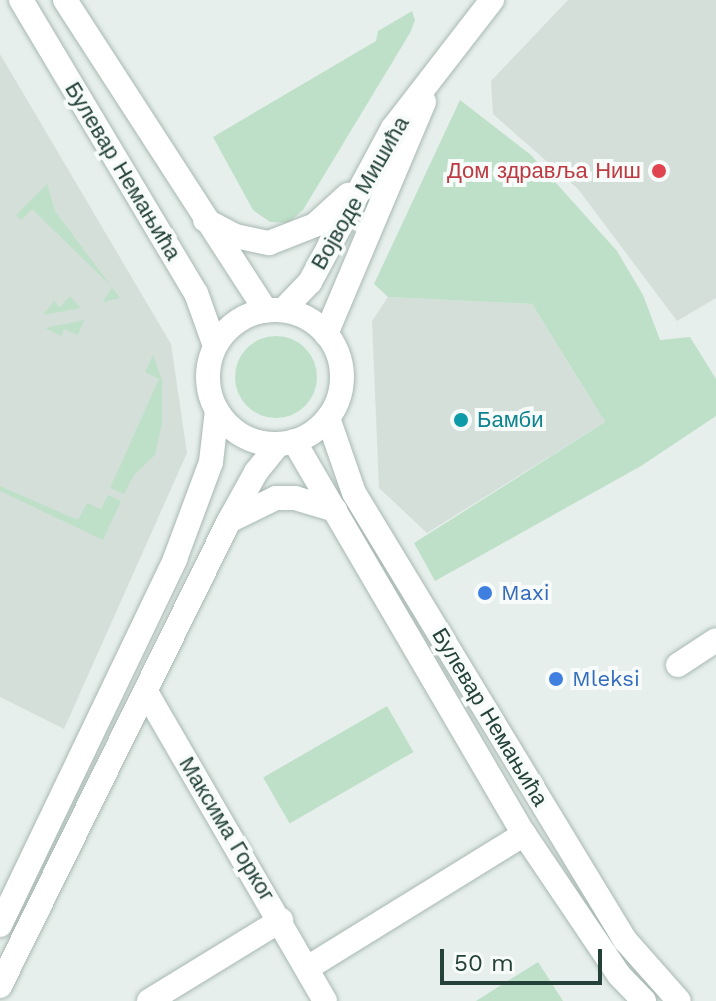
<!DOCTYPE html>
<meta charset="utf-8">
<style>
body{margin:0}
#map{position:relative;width:716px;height:1001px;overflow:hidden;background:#e6efeb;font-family:"Work Sans",sans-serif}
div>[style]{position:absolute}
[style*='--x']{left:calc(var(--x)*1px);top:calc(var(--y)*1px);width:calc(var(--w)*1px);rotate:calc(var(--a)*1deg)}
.built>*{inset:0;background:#d4dfda}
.green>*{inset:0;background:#bfe0c8;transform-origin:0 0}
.round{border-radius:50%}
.roads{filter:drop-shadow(0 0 2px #a8b8b2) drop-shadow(0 0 2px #a8b8b2)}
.minor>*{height:24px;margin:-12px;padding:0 12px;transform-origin:12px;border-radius:12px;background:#fff}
.tertiary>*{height:24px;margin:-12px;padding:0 12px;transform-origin:12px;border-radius:12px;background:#fff}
.tertiary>.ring{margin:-12px;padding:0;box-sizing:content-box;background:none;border:24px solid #fff;border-radius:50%}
.dots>*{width:22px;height:22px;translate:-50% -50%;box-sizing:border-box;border:4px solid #f7fbf9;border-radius:50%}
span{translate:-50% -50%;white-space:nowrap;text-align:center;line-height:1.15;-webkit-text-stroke:8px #f7fbf9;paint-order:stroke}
.street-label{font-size:22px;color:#24423a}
.health-label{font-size:22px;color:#be3a42}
.right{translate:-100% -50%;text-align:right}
.culture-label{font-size:22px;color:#0d838f}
.left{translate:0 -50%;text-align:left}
.shop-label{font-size:22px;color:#366cbe}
.scale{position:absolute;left:440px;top:949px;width:162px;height:36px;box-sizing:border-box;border:4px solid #24423a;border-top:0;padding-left:10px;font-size:24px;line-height:28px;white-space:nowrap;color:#24423a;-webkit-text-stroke:6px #f7fbf9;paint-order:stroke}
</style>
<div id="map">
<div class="built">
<div style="clip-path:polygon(568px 0,716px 0,716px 298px,677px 321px,578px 189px,493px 114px,491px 81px)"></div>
<div style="clip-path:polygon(0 54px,171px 344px,187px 453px,64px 729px,0 697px)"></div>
<div style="clip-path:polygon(388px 297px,532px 304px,605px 422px,427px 533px,379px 488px,372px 321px)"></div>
</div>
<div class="green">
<div style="clip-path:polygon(412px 11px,415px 20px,410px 33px,303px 210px,288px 223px,270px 222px,253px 210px,213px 137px,376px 41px,378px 31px)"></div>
<div style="clip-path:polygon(460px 100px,531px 155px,617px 251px,643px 295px,660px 340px,690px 337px,716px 379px,716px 416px,641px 466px,435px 581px,414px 543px,605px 422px,532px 304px,388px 297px,374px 284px)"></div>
<div style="clip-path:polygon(47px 184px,55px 211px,120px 298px,103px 302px,112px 287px,32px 209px,21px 220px,16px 215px)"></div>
<div style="clip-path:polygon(70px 296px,81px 308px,43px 315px,54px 301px,60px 307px)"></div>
<div style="clip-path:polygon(84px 320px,78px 335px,64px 329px,61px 336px,45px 328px)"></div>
<div class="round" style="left:235px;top:336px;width:82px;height:82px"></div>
<div style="clip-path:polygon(153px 355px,162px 380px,162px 424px,155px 455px,134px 475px,124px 494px,110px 488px,159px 379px,145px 372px)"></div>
<div style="clip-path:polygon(0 486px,78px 520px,87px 503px,101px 509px,108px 495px,121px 501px,103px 540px,0 491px)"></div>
<div style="left:387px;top:706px;width:53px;height:143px;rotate:60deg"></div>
<div style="clip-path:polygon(538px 962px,563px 1001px,476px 1001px)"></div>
</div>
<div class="roads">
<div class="minor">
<div style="--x:678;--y:665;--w:45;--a:-33.3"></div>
<div style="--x:146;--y:692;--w:357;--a:59.9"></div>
<div style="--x:309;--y:967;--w:253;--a:-31.7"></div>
<div style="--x:149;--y:1001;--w:155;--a:-31.5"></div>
</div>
<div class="tertiary">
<div style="--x:21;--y:0;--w:341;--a:59.2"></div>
<div style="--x:196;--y:293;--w:56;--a:70.3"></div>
<div style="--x:65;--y:0;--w:370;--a:57.1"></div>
<div style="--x:205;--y:220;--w:34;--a:28"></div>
<div style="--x:235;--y:236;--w:35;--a:12"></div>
<div style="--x:269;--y:243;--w:49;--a:-21.4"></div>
<div style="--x:315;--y:225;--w:45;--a:-42.3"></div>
<div style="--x:283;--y:310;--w:39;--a:-46"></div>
<div style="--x:310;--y:282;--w:175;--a:-61.7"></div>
<div style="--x:393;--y:128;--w:162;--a:-52.3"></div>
<div class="ring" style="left:208px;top:310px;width:110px;height:110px"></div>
<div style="--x:326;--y:334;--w:252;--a:-67.1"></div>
<div style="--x:328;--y:418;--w:79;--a:70.9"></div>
<div style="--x:354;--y:493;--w:523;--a:58.77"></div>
<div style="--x:625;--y:940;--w:81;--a:48.5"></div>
<div style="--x:294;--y:441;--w:455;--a:59.7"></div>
<div style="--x:524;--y:834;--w:170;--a:56"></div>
<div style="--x:619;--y:975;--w:36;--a:46"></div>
<div style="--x:231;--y:520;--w:50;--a:-26.1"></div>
<div style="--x:276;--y:498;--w:19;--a:0"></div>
<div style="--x:295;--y:498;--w:42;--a:16.7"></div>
<div style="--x:0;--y:925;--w:406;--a:-64.4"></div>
<div style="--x:175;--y:559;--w:103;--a:-69.6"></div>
<div style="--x:211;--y:462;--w:52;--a:-83.4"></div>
<div style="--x:0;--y:986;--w:518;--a:-63.78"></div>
<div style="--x:229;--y:521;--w:56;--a:-61.1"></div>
<div style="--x:256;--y:472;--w:36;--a:-51"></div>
</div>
</div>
<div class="dots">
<div style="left:659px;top:171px;background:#e0444e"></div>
<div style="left:461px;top:420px;background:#0f9aa8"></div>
<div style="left:485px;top:593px;background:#3f7fe0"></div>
<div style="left:556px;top:679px;background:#3f7fe0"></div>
</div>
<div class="street-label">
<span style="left:123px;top:171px;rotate:59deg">Булевар Немањића</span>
<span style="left:360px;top:193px;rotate:-60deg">Војводе Мишића</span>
<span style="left:490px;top:717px;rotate:59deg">Булевар Немањића</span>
<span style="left:227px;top:829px;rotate:59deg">Максима Горког</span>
</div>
<div class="health-label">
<span class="right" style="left:641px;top:171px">Дом здравља Ниш</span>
</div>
<div class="culture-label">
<span class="left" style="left:477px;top:420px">Бамби</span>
</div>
<div class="shop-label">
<span class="left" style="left:501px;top:593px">Maxi</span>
<span class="left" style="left:572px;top:679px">Mleksi</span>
</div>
<div class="scale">50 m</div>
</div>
